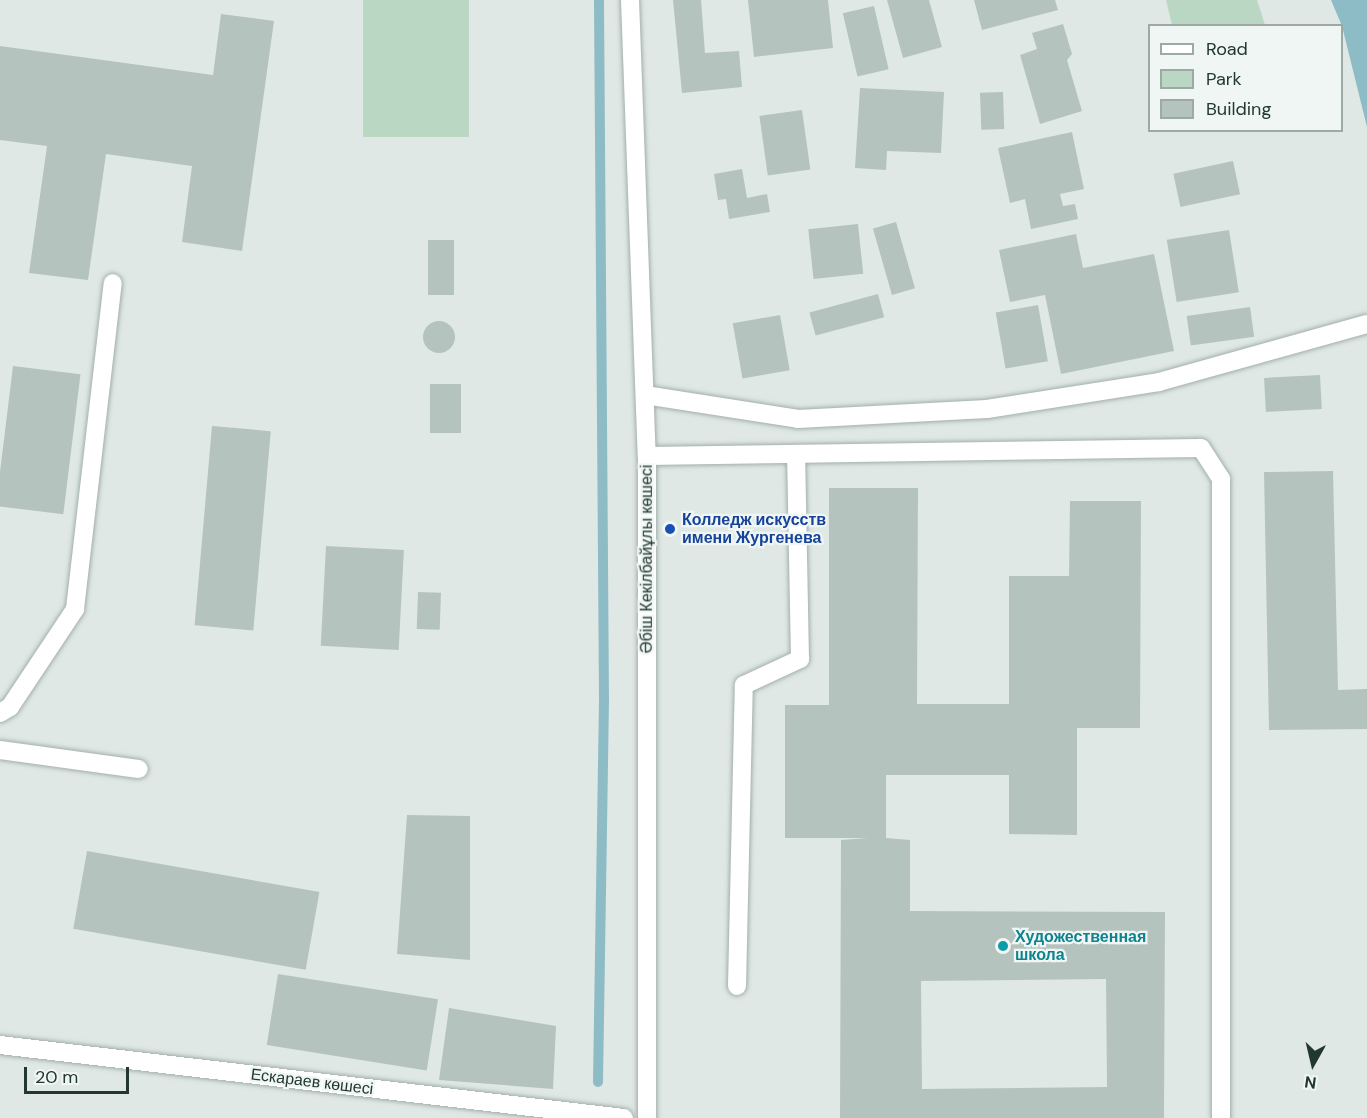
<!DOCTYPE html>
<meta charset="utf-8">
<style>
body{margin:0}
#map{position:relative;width:1367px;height:1118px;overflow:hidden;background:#dfe8e5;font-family:"DM Sans",sans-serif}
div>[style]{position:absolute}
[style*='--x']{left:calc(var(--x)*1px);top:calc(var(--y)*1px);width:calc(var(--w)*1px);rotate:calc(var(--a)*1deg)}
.green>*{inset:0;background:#bad7c3;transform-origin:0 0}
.water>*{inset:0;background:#8dbcc7}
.stream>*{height:10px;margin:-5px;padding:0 5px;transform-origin:5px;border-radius:5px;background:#8dbcc7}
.building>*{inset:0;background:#b5c3be;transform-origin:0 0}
.round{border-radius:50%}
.roads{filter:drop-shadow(0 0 2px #a3afac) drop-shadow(0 0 2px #a3afac)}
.lane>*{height:18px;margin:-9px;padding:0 9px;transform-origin:9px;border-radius:9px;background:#fff}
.street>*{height:18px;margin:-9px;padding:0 9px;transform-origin:9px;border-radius:9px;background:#fff}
.secondary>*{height:18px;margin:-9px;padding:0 9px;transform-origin:9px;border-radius:9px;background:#fff}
.dots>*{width:16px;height:16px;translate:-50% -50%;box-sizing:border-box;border:3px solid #eff6f3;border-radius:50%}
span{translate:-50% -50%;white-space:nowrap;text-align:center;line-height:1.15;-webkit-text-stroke:4.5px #eff6f3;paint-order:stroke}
.transit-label{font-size:16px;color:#164399;font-weight:700}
.left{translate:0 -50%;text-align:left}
.street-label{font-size:16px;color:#223632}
.culture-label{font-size:16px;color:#0d838f;font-weight:700}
.legend{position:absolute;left:1148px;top:24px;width:195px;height:108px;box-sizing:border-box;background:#eff6f3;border:2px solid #9da9a6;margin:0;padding:8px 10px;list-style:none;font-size:18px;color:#223632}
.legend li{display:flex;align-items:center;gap:12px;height:30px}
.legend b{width:30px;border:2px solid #9da9a6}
.north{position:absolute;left:1283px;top:1034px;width:60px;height:60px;-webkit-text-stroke:4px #eff6f3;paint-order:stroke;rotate:188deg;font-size:16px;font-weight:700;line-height:24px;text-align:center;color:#223632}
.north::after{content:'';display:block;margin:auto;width:21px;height:27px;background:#223632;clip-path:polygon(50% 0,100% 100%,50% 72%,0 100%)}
.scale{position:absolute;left:24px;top:1067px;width:105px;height:27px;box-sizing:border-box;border:3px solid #223632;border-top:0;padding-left:8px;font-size:18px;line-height:21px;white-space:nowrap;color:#223632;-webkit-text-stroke:4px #eff6f3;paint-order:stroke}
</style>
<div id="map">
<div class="green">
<div style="left:363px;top:0;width:106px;height:137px"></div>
<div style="clip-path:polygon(1166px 0,1257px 0,1265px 25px,1172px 25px)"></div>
</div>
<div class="water">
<div style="clip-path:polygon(1331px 0,1367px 0,1367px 127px,1342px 26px)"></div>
</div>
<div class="stream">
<div style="--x:598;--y:1082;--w:382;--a:-89.1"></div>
<div style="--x:604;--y:700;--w:700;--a:-90.41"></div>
</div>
<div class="building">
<div style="clip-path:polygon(673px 0,701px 0,705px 53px,739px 51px,742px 87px,682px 93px)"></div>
<div style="clip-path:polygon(748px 0,828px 0,833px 48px,754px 57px)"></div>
<div style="clip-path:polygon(887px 0,929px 0,942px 47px,903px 58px)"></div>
<div style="clip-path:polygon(974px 0,1055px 0,1058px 10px,982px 30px)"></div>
<div style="left:874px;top:6px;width:65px;height:32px;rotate:77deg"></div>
<div style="clip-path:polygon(221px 14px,274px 21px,242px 251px,182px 242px,192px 166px,106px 154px,88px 280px,29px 273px,47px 146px,0 140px,0 46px,213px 75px)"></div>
<div style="clip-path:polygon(1063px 24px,1072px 54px,1067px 60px,1082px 111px,1040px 124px,1020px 55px,1037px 49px,1032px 33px)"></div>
<div style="clip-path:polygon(860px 88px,944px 92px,941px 153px,887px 151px,886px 170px,855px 168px)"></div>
<div style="left:1003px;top:92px;width:37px;height:23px;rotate:88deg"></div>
<div style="left:802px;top:110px;width:60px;height:43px;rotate:82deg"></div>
<div style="clip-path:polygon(1072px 132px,1084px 189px,1060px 194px,1063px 206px,1075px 204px,1078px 219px,1031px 229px,1025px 199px,1010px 203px,998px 148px)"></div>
<div style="left:1233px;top:161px;width:34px;height:61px;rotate:78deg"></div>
<div style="clip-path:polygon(742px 169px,747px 198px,767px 194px,770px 212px,729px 219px,726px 199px,718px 200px,714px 174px)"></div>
<div style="left:896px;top:222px;width:69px;height:24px;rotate:74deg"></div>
<div style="left:858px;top:224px;width:50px;height:50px;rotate:84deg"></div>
<div style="left:1229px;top:230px;width:63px;height:63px;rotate:81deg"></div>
<div style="clip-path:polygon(1076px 234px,1083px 268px,1154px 254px,1174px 351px,1061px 374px,1045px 295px,1010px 302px,999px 250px)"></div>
<div style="left:454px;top:240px;width:55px;height:26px;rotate:90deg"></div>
<div style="left:878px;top:294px;width:24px;height:71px;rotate:75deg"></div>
<div style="left:1038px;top:305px;width:57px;height:43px;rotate:80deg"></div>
<div style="left:1250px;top:307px;width:30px;height:64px;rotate:82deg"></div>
<div style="left:780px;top:315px;width:56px;height:48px;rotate:80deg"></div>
<div class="round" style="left:423px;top:321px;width:32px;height:32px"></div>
<div style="left:13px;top:366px;width:68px;height:141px;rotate:7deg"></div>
<div style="left:1320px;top:375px;width:34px;height:56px;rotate:87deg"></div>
<div style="left:430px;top:384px;width:31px;height:49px"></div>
<div style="left:212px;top:426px;width:59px;height:200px;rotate:5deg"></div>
<div style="clip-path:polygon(1333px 471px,1338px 690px,1367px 689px,1367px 729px,1269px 730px,1264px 472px)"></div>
<div style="clip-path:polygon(evenodd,829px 488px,918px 488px,917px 704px,1009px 704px,1009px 576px,1069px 576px,1070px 501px,1141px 501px,1140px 728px,1077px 728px,1077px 835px,1009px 834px,1009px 775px,886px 775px,886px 838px,910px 840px,910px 911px,1165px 912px,1164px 1118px,840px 1118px,841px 840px,868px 838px,785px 838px,785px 705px,829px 705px,829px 488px,1106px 979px,1107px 1087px,922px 1089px,921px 981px,1106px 979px)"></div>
<div style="left:326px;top:546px;width:78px;height:100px;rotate:3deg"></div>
<div style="left:418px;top:592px;width:23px;height:37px;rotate:2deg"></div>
<div style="clip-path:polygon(407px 815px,470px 816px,470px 960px,397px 954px)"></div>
<div style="left:87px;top:851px;width:236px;height:79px;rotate:10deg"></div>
<div style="left:278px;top:974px;width:162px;height:72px;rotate:9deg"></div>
<div style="clip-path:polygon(449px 1008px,556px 1026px,553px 1089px,439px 1080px)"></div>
</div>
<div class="roads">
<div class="lane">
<div style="--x:645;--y:395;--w:155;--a:8.9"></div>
<div style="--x:798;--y:419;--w:189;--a:-3"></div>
<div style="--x:987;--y:409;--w:174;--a:-8.9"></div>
<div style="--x:1159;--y:382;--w:216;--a:-15.6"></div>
<div style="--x:647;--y:456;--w:554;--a:-0.83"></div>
<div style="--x:1201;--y:448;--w:37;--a:57"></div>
<div style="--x:1221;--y:479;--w:639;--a:90"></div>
<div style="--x:0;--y:713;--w:12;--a:-31"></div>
<div style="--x:10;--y:707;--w:118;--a:-56.4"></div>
<div style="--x:75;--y:609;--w:328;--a:-83.4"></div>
<div style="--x:0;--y:750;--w:140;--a:7.8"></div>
<div style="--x:737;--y:986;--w:301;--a:-88.7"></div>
<div style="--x:744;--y:685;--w:62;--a:-24.9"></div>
<div style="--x:800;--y:659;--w:204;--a:-91.1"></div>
</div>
<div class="street">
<div style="--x:0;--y:1045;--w:628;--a:6.67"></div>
</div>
<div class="secondary">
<div style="--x:630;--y:0;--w:456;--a:87.9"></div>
<div style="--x:647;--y:456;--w:662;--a:90"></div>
</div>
</div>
<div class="dots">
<div style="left:670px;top:529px;background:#1a4fb4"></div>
<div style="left:1003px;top:946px;background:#0f9aa8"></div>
</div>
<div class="transit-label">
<span class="left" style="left:682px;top:529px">Колледж искусств<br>имени Жургенева</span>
</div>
<div class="street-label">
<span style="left:647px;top:559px;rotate:-90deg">Әбіш Кекілбайұлы көшесі</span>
<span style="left:312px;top:1082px;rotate:7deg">Ескараев көшесі</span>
</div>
<div class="culture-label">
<span class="left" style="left:1015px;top:946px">Художественная<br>школа</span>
</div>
<ul class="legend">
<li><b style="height:8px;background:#fff"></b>Road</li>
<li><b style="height:16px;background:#bad7c3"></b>Park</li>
<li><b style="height:16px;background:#b5c3be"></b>Building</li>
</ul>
<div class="north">N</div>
<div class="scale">20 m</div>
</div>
